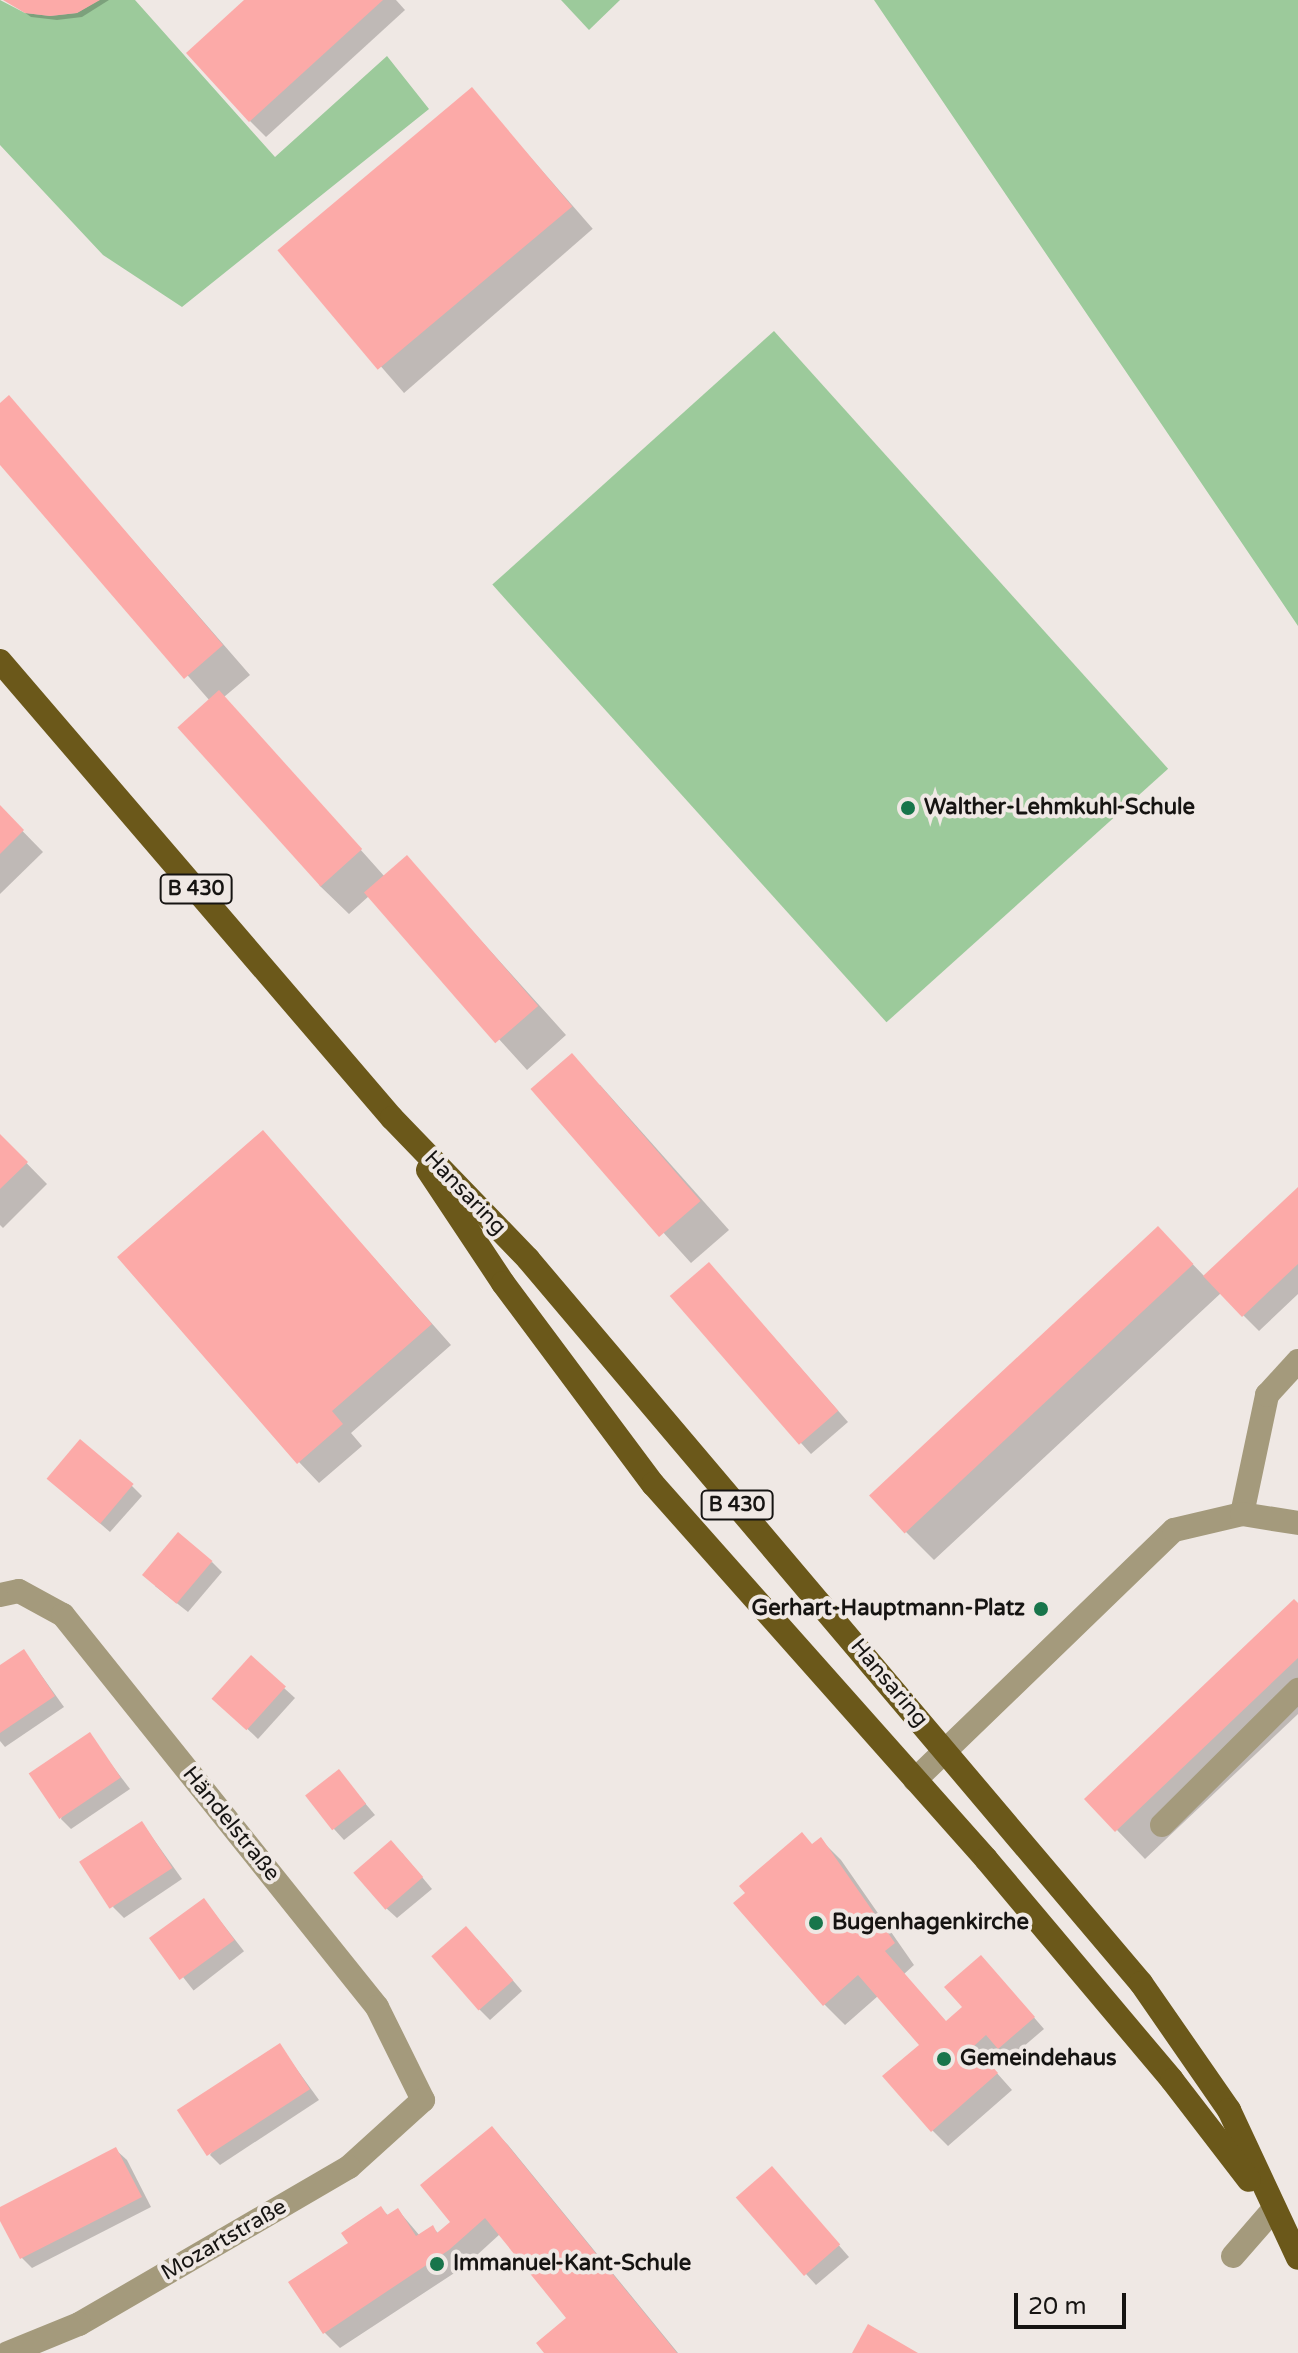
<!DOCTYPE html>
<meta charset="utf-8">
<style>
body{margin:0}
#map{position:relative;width:1298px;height:2353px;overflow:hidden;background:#efe8e4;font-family:"Varela Round",sans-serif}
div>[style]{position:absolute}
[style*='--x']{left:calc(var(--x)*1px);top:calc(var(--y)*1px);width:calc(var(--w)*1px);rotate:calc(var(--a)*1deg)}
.green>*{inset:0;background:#9cca9b;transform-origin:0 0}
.shadow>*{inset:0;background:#0003;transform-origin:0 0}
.building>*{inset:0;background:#fcaaa8;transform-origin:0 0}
.minor>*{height:24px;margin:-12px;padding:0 12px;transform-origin:12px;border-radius:12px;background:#a49a7c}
.major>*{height:24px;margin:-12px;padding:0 12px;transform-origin:12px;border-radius:12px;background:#6b581a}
.dots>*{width:22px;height:22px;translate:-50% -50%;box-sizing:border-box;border:4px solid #efe8e4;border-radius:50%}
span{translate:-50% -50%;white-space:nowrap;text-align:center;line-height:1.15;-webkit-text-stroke:8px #efe8e4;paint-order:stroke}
.shield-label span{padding:2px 6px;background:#efe8e4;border:2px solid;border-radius:6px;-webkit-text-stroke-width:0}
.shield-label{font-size:20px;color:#161412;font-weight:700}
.poi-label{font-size:22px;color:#161412;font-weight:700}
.left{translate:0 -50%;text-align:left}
.right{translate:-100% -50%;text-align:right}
.street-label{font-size:22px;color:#161412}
.scale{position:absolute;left:1014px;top:2293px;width:112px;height:36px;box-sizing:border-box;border:4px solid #161412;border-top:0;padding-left:10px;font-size:24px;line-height:28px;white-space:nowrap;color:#161412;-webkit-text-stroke:6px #efe8e4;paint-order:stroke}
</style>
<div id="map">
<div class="green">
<div style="clip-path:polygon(0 0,25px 13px,50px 16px,77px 13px,99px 0,135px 0,275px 157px,387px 56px,429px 109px,182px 307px,103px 255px,0 145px)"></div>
<div style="clip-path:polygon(561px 0,620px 0,589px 30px)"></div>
<div style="clip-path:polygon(874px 0,1298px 0,1298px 626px,1137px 388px)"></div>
<div style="left:774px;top:331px;width:589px;height:379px;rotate:48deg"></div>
</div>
<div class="shadow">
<div style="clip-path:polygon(7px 0,109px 0,82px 17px,57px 20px,31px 17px)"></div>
<div style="clip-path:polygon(248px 0,396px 0,405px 10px,266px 137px,250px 121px)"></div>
<div style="left:472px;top:90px;width:184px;height:250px;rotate:49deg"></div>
<div style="clip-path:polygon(9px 398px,250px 675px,224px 697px,385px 877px,407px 858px,566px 1035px,527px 1070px,369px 896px,349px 914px,320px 886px,210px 701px,0 461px,0 405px)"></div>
<div style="clip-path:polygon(0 808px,43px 852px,0 894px)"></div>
<div style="clip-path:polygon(600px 1085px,729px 1230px,691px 1263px,534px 1090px)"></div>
<div style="clip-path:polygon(263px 1133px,451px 1345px,351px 1433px,362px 1446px,319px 1483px,299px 1462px)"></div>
<div style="clip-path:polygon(0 1136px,47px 1184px,3px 1228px,0 1225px)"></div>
<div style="clip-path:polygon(1298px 1190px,1298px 1294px,1259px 1331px,1221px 1293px,934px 1560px,905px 1531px,1158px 1228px,1205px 1277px)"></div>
<div style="clip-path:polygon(719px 1275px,848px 1422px,811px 1454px,801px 1443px)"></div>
<div style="clip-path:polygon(131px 1485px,142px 1496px,110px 1532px,59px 1488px)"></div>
<div style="clip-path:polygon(212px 1562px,222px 1572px,188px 1612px,155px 1586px)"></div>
<div style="clip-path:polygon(1298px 1605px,1298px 1714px,1145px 1859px,1087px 1799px)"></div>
<div style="clip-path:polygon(24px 1651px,64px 1707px,5px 1747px,0 1741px,0 1667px)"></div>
<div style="clip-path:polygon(251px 1658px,295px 1698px,258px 1739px,225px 1708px)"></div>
<div style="clip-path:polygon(89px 1735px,130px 1789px,71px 1829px,61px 1819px)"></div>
<div style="clip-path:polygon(339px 1772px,375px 1815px,344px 1840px,334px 1829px)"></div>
<div style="clip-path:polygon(142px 1823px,182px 1879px,124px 1918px,113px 1907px)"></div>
<div style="clip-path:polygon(820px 1839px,841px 1860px,914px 1965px,904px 1974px,947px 2023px,962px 2010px,991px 1968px,1044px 2029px,1010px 2058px,1003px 2051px,988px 2063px,1012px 2090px,948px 2146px,932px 2130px,921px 2045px,878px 1996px,845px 2025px,824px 2004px,813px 1846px)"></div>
<div style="clip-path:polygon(402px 1853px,432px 1889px,397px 1918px,386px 1908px)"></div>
<div style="left:204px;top:1900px;width:65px;height:64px;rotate:52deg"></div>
<div style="clip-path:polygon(477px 1939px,522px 1991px,490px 2020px,479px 2009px)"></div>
<div style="clip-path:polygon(280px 2046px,319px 2100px,220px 2165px,210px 2155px)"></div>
<div style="clip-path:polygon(492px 2129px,508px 2145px,678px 2353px,546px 2353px,569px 2318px,500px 2234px,465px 2266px,340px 2348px,324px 2332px,350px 2244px,381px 2209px,389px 2216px,398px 2210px,420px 2236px,433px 2228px,439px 2234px,453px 2222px)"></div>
<div style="clip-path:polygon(116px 2150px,127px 2160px,151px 2207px,32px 2268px,22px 2258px,0 2216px,0 2209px)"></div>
<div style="clip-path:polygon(782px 2180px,849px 2257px,816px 2285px,806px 2274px)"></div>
</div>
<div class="building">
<div style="clip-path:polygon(3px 0,100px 0,77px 13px,50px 16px,25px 13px)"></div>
<div style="clip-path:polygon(244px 0,383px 0,249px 122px,186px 53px)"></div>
<div style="left:472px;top:87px;width:156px;height:254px;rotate:50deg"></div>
<div style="clip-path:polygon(9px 395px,223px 645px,184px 679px,0 465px,0 403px)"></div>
<div style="left:219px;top:690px;width:214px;height:56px;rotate:48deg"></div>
<div style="clip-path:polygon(0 805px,24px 830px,0 854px)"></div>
<div style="left:407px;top:855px;width:200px;height:57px;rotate:49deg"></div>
<div style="left:572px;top:1053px;width:196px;height:55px;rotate:49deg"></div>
<div style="clip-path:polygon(263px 1130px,432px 1324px,332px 1411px,343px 1424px,297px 1464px,117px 1257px)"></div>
<div style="clip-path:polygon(0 1134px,28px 1162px,0 1189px)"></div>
<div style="clip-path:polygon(1298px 1187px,1298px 1264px,1242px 1317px,1203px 1276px)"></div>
<div style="left:1158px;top:1226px;width:52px;height:395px;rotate:47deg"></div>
<div style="left:709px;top:1262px;width:197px;height:52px;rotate:49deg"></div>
<div style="left:80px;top:1439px;width:70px;height:52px;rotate:40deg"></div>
<div style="left:178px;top:1532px;width:45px;height:56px;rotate:40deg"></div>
<div style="clip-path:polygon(1294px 1599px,1298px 1603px,1298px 1658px,1115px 1832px,1084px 1799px)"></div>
<div style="clip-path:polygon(24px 1649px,55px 1696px,0 1733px,0 1665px)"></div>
<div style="left:251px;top:1655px;width:47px;height:59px;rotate:42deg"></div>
<div style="left:90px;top:1732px;width:55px;height:74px;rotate:56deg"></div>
<div style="left:339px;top:1769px;width:44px;height:43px;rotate:52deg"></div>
<div style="left:142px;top:1821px;width:56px;height:75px;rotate:57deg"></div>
<div style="clip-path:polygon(802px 1832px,812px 1844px,821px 1837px,895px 1943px,885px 1951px,946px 2021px,962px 2007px,944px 1987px,981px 1955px,1035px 2017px,998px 2049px,986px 2035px,974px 2046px,998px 2073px,931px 2132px,882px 2076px,919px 2045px,858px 1975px,823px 2006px,733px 1903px,745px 1893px,739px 1886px)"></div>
<div style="left:391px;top:1840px;width:49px;height:50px;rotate:49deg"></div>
<div style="left:204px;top:1898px;width:52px;height:68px;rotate:54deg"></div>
<div style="left:466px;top:1926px;width:72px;height:46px;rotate:49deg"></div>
<div style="left:280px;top:2043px;width:55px;height:123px;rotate:57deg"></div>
<div style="clip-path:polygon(492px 2126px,677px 2353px,544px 2353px,536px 2343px,566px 2318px,485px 2218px,449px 2250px,323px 2334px,288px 2282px,348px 2243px,341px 2233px,381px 2206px,387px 2215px,398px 2208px,416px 2236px,433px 2225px,437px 2233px,450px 2222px,420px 2185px)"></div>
<div style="clip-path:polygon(116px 2147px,142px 2197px,20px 2259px,0 2221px,0 2207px)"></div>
<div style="left:772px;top:2166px;width:104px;height:48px;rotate:49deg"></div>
<div style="clip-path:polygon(868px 2324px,918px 2353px,852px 2353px)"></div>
</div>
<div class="minor">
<div style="--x:1242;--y:1514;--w:122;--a:-78.1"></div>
<div style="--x:1267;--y:1395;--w:46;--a:-47.6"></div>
<div style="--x:0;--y:1595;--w:19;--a:-12"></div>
<div style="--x:19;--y:1591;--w:50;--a:28.6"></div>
<div style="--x:63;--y:1615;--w:502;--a:51.3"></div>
<div style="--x:377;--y:2007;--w:104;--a:63.7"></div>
<div style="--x:423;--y:2100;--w:100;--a:137.8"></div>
<div style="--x:349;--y:2167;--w:312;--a:149.8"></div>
<div style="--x:79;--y:2324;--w:77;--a:157.8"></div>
<div style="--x:915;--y:1780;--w:360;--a:-44"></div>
<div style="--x:1174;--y:1530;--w:70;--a:-13.2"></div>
<div style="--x:1242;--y:1514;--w:57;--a:9.1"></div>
<div style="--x:1162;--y:1825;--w:192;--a:-44.8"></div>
<div style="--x:1233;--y:2256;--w:61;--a:-49"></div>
</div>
<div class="major">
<div style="--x:0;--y:661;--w:602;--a:49.38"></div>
<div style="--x:392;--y:1118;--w:196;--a:46"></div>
<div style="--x:528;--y:1259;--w:949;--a:49.75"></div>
<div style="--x:1141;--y:1983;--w:155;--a:55.3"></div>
<div style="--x:1229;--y:2110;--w:163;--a:65"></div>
<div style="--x:428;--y:1170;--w:136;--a:56.4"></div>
<div style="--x:503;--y:1283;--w:251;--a:53.3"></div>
<div style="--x:653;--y:1484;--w:502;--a:48.39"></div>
<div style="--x:986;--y:1859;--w:289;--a:49.9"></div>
<div style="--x:1172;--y:2080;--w:126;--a:52.4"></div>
</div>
<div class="dots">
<div style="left:908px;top:808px;background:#18754b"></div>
<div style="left:1041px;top:1609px;background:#18754b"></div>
<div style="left:816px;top:1923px;background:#18754b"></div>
<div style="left:944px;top:2059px;background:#18754b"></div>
<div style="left:437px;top:2264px;background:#18754b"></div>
</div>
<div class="shield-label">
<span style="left:196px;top:889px">B 430</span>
<span style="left:737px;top:1505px">B 430</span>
</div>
<div class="poi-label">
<span class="left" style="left:924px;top:808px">Walther-Lehmkuhl-Schule</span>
<span class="right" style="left:1025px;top:1609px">Gerhart-Hauptmann-Platz</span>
<span class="left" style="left:832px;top:1923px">Bugenhagenkirche</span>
<span class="left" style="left:960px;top:2059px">Gemeindehaus</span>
<span class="left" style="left:453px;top:2264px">Immanuel-Kant-Schule</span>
</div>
<div class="street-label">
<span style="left:465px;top:1193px;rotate:46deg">Hansaring</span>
<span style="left:889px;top:1683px;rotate:50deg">Hansaring</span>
<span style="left:231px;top:1824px;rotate:51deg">Händelstraße</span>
<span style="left:224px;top:2240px;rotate:-30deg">Mozartstraße</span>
</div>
<div class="scale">20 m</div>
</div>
